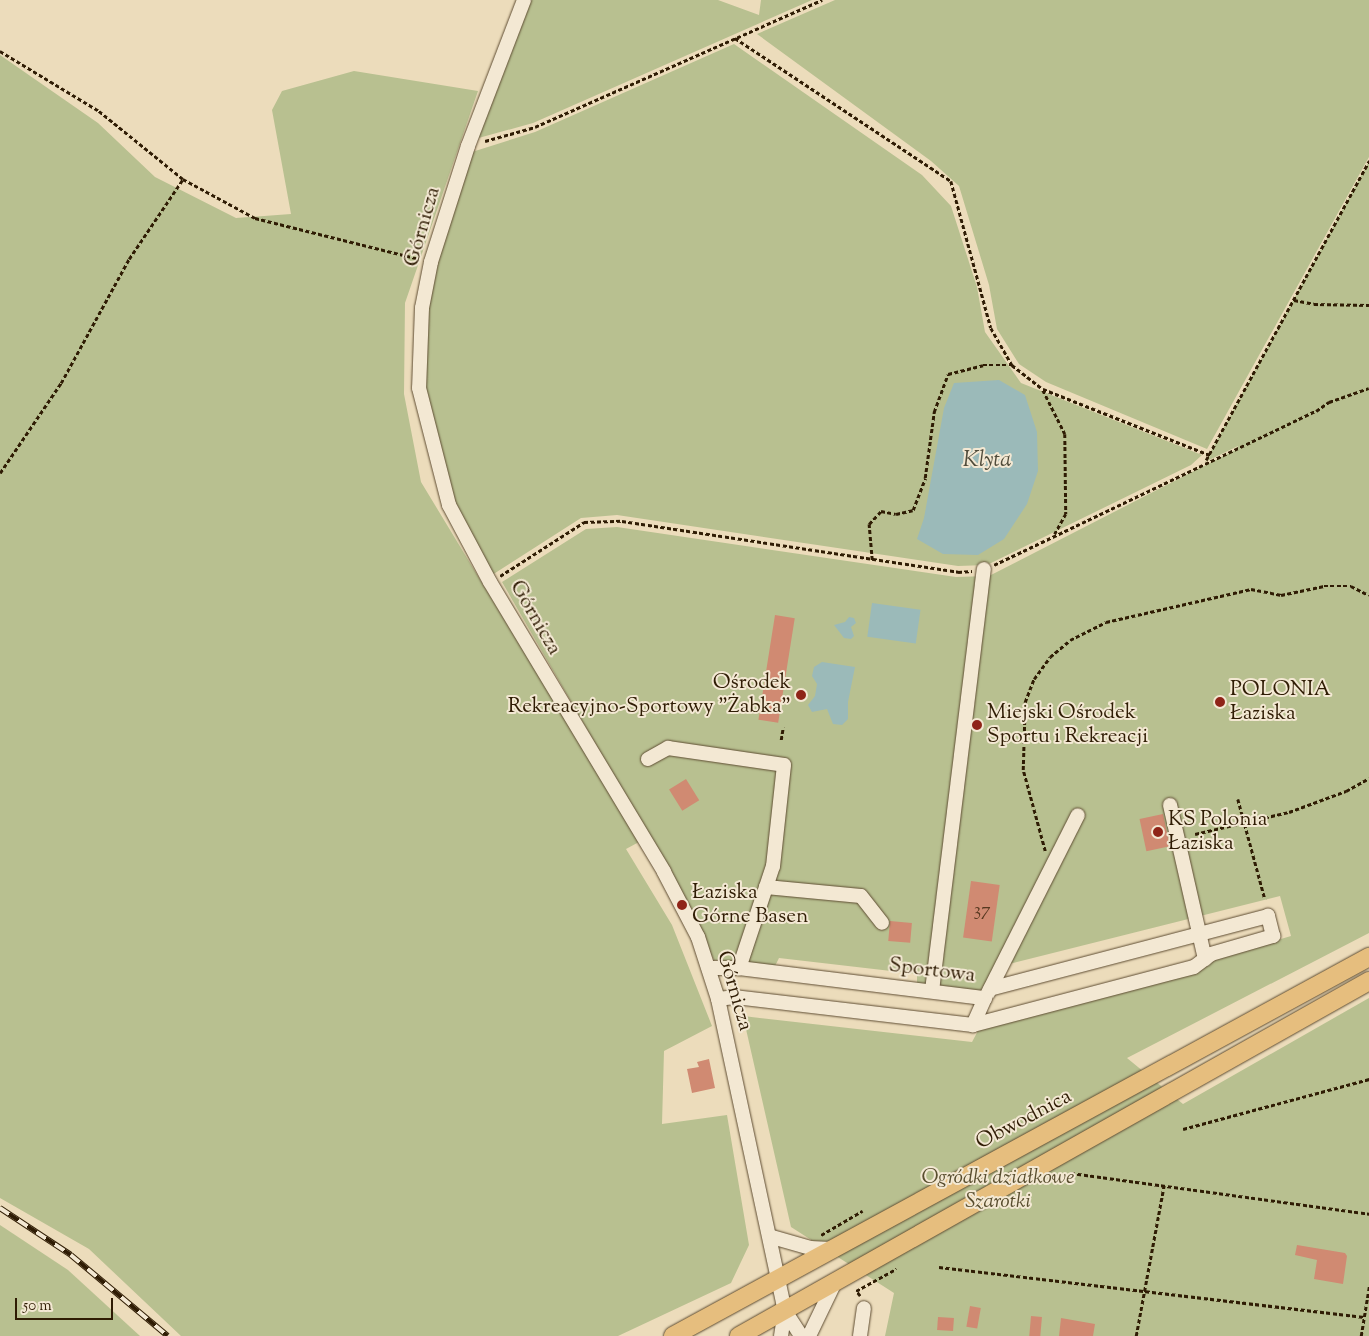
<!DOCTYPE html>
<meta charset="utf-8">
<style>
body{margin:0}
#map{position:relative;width:1369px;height:1336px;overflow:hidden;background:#ecdcbb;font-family:"Sorts Mill Goudy",serif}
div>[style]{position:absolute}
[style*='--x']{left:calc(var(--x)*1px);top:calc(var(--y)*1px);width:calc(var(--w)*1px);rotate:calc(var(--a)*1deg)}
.green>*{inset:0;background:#b8c090}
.water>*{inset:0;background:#9bbab9;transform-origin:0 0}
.building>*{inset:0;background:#d08a72;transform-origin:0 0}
.path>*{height:2.5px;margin-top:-1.25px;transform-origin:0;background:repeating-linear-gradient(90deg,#2f1c04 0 4px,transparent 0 6.5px)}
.roads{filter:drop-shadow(0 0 1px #5e4c32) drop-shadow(0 0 1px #5e4c32)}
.minor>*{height:14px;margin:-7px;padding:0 7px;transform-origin:7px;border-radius:7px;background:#f3e8d3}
.major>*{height:18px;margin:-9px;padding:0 9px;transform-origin:9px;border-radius:9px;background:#e6be7e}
.rail>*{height:5.5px;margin-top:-2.75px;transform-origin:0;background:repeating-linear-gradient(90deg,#f3e8d3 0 11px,#2f1c04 0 22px);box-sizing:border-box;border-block:1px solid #2f1c04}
.dots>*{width:14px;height:14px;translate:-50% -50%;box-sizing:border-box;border:2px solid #f3e8d3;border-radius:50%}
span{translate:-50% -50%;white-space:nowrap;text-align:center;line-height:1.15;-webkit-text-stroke:4px #f3e8d3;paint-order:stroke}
.number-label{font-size:19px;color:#573820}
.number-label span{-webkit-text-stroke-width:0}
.street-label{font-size:21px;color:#2f1c04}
.poi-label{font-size:21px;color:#2f1c04}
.right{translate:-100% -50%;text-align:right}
.left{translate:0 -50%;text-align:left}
.park-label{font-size:21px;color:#584d2e;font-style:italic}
.water-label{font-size:22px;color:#4f4b3a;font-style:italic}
.scale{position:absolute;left:15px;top:1298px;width:98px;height:22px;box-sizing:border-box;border:2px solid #2f1c04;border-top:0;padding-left:6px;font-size:15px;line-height:18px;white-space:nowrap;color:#2f1c04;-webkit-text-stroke:4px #f3e8d3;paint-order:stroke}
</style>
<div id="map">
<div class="green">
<div style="clip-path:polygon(531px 0,718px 0,759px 15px,761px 0,812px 0,533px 123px,475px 139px)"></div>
<div style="clip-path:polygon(835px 0,1369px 0,1369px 157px,1207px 449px,1046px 382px,1019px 364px,997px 329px,989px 285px,959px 186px,931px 161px,757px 34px)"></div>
<div style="clip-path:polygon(734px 44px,922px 175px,951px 206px,977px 287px,985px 332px,1021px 383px,1202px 455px,1191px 465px,987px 565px,958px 566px,617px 515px,581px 518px,492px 575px,436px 478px,419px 392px,420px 305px,472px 152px,535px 132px)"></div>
<div style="clip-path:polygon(0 55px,98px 123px,155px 177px,236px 218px,291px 214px,272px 110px,282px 91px,354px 71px,478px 91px,405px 303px,404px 394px,421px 482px,639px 842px,626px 849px,672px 925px,712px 1026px,664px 1051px,662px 1124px,727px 1115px,749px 1245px,731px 1283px,618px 1336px,181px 1336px,89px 1249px,0 1198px)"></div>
<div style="clip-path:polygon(1369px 161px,1369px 933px,1127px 1058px,1183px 1104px,1369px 998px,1369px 1336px,885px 1336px,894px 1293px,791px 1227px,743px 1016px,972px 1042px,980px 1027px,1291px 936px,1280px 896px,993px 968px,983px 993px,917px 985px,917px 974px,779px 958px,774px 968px,714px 960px,667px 868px,502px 582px,586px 529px,617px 527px,956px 577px,989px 576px,1237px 449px,1238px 446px,1205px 462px)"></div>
<div style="clip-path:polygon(0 1225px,68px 1270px,140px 1336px,0 1336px)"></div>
</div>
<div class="water">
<div style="clip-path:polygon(999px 380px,1025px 395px,1037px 432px,1038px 471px,1027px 504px,1004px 539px,978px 555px,943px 554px,917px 539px,924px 518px,944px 408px,954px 383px)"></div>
<div style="left:872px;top:603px;width:49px;height:34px;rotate:8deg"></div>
<div style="clip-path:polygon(849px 617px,854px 618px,856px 623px,851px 627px,854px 636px,851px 639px,844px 638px,834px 625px,845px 622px)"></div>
<div style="clip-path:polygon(822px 662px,855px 667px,848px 702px,848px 719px,842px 725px,833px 724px,827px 709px,812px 712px,808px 705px,815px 696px,817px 684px,812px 676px,814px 667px)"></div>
</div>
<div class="building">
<div style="left:775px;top:615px;width:20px;height:106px;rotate:9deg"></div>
<div style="left:686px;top:779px;width:25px;height:20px;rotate:58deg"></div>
<div style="left:1163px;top:814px;width:33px;height:24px;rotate:78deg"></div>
<div style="left:971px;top:881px;width:29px;height:57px;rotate:8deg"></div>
<div style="left:890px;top:921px;width:22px;height:20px;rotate:5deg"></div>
<div style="clip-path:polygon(709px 1059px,715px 1088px,692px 1093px,687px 1069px,699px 1067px,697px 1062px)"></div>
<div style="clip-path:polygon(1297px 1245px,1345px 1253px,1347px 1256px,1343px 1284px,1314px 1279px,1317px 1260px,1295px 1255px)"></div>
<div style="left:970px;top:1306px;width:11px;height:21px;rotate:10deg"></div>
<div style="left:1031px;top:1316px;width:11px;height:20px;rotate:5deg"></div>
<div style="left:938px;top:1317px;width:16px;height:13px;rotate:4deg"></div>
<div style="clip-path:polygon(1061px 1318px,1095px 1324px,1093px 1336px,1059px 1336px)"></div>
</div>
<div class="path">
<div style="--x:735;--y:38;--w:259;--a:33.5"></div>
<div style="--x:951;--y:181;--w:152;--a:74.8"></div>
<div style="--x:991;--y:328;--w:43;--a:60.4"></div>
<div style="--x:1012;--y:365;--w:39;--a:38"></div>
<div style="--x:1043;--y:389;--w:180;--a:21.6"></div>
<div style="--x:0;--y:51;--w:116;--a:31.2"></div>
<div style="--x:99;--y:111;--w:108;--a:39"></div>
<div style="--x:183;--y:179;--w:82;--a:28.4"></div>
<div style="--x:255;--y:218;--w:170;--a:14"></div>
<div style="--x:485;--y:141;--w:52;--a:-15.6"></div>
<div style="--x:535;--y:127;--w:314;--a:-23.9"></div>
<div style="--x:1294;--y:300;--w:20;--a:11"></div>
<div style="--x:1314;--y:304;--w:55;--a:1"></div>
<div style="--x:1043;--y:390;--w:49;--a:63.4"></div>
<div style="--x:1065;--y:434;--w:80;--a:89.3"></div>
<div style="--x:1066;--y:514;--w:23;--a:119"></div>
<div style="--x:1206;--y:460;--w:341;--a:-61.4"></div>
<div style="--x:0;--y:473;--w:109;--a:-55.9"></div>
<div style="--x:61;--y:383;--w:141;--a:-61.3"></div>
<div style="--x:129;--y:259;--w:97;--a:-56"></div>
<div style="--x:872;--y:560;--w:36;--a:-95"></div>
<div style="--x:869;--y:524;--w:18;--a:-47"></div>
<div style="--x:881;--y:511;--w:15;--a:11"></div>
<div style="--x:896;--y:514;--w:17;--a:-13"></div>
<div style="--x:913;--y:510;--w:34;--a:-69"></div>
<div style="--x:925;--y:478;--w:67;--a:-82.2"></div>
<div style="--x:934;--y:412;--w:40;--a:-69.8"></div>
<div style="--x:948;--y:374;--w:36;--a:-14"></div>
<div style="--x:983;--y:365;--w:29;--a:0"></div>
<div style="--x:994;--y:565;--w:357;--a:-25.6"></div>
<div style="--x:1316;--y:411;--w:16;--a:-35"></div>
<div style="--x:1329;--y:402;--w:42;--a:-19.3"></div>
<div style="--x:500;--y:576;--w:100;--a:-32.7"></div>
<div style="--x:584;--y:522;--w:38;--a:-2"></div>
<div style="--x:622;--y:521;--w:340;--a:8.6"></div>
<div style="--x:958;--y:572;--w:14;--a:-4"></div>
<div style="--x:781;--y:740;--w:13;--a:-81"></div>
<div style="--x:1238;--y:799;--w:104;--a:74.9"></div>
<div style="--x:1195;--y:834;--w:97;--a:-13.2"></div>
<div style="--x:1289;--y:812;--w:61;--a:-20.2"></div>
<div style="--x:1346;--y:791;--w:26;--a:-29"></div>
<div style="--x:1045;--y:851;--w:84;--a:-105.2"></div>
<div style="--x:1023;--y:770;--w:68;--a:-88.3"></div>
<div style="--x:1025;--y:702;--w:25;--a:-69"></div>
<div style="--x:1034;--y:679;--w:27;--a:-54"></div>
<div style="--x:1050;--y:657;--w:26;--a:-40"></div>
<div style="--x:1070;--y:640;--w:40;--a:-26.6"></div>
<div style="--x:1106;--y:622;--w:149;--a:-12.8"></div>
<div style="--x:1251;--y:589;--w:31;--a:11"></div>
<div style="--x:1281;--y:595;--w:44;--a:-11.8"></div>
<div style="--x:1324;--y:586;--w:27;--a:0"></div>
<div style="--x:1351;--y:586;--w:20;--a:27"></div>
<div style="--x:1183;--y:1129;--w:193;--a:-15"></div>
<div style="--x:1071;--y:1173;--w:301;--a:7.8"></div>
<div style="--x:821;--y:1235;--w:48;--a:-30.3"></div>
<div style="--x:939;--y:1267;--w:428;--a:6.7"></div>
<div style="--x:860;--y:1296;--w:6;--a:-129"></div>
<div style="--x:856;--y:1291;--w:46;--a:-28.8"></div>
<div style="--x:1136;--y:1336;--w:154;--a:-79.5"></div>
<div style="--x:1361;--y:1336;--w:50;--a:-80.7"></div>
</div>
<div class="roads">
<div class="minor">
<div style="--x:524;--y:0;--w:156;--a:111"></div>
<div style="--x:468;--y:146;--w:122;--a:107.7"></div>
<div style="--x:431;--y:262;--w:47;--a:101.1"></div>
<div style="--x:422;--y:308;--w:80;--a:92.1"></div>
<div style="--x:419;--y:388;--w:121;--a:75.6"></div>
<div style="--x:449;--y:505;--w:87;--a:62"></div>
<div style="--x:490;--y:582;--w:338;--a:59"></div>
<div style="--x:664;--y:872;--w:73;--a:62.4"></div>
<div style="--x:698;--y:937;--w:65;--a:72.1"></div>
<div style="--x:718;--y:999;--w:319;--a:77.9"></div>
<div style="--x:785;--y:1311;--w:30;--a:57"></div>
<div style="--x:648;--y:759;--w:23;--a:-29"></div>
<div style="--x:668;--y:748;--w:117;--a:8.3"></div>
<div style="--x:784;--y:765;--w:102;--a:96.2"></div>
<div style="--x:773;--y:866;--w:108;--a:108.4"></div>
<div style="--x:1170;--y:805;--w:158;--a:77.2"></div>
<div style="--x:766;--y:887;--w:95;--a:5.4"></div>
<div style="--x:861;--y:896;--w:34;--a:52"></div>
<div style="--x:709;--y:968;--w:30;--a:0"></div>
<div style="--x:739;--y:968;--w:248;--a:7"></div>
<div style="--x:985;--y:998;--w:30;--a:114"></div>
<div style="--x:973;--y:1025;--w:239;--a:-173.3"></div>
<div style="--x:736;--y:997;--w:18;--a:174"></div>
<div style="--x:932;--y:991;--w:425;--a:-83"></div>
<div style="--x:988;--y:993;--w:199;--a:-63.2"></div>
<div style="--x:973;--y:1025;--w:228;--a:-14.7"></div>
<div style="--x:1194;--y:967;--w:21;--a:-37"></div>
<div style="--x:1211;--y:954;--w:65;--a:-16.2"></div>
<div style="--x:1273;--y:936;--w:21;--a:-104"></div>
<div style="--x:1268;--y:916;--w:287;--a:165.3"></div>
<div style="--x:772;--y:1237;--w:40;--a:16"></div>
<div style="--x:810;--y:1248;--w:21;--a:3"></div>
<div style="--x:781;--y:1336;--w:25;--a:-81"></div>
<div style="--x:809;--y:1336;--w:60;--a:-64.3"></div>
<div style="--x:860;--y:1336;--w:28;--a:-82"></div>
</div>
<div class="major">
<div style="--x:673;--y:1336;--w:793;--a:-28.57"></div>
<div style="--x:739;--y:1336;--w:723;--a:-29.4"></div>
</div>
</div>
<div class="rail">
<div style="--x:0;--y:1208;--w:85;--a:33.5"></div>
<div style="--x:71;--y:1255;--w:126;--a:39.9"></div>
</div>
<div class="dots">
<div style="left:801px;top:695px;background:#8f2418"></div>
<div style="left:1220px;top:702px;background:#8f2418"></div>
<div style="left:977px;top:725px;background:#8f2418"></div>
<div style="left:1158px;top:832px;background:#8f2418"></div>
<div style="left:682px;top:905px;background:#8f2418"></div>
</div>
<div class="number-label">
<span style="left:982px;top:911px">37</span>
</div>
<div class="street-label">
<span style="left:423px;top:227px;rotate:-74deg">Górnicza</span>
<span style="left:535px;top:618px;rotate:60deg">Górnicza</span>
<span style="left:932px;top:971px;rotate:7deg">Sportowa</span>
<span style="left:734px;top:991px;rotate:74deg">Górnicza</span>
<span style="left:1024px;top:1120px;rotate:-28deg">Obwodnica</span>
</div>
<div class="poi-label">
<span class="right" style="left:791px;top:695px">Ośrodek<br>Rekreacyjno-Sportowy "Żabka"</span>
<span class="left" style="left:1230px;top:702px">POLONIA<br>Łaziska</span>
<span class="left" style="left:987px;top:725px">Miejski Ośrodek<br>Sportu i Rekreacji</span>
<span class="left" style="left:1168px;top:832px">KS Polonia<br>Łaziska</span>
<span class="left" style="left:692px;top:905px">Łaziska<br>Górne Basen</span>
</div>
<div class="park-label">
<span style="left:998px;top:1190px">Ogródki działkowe<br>Szarotki</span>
</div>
<div class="water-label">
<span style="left:987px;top:462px">Klyta</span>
</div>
<div class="scale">50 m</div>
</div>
